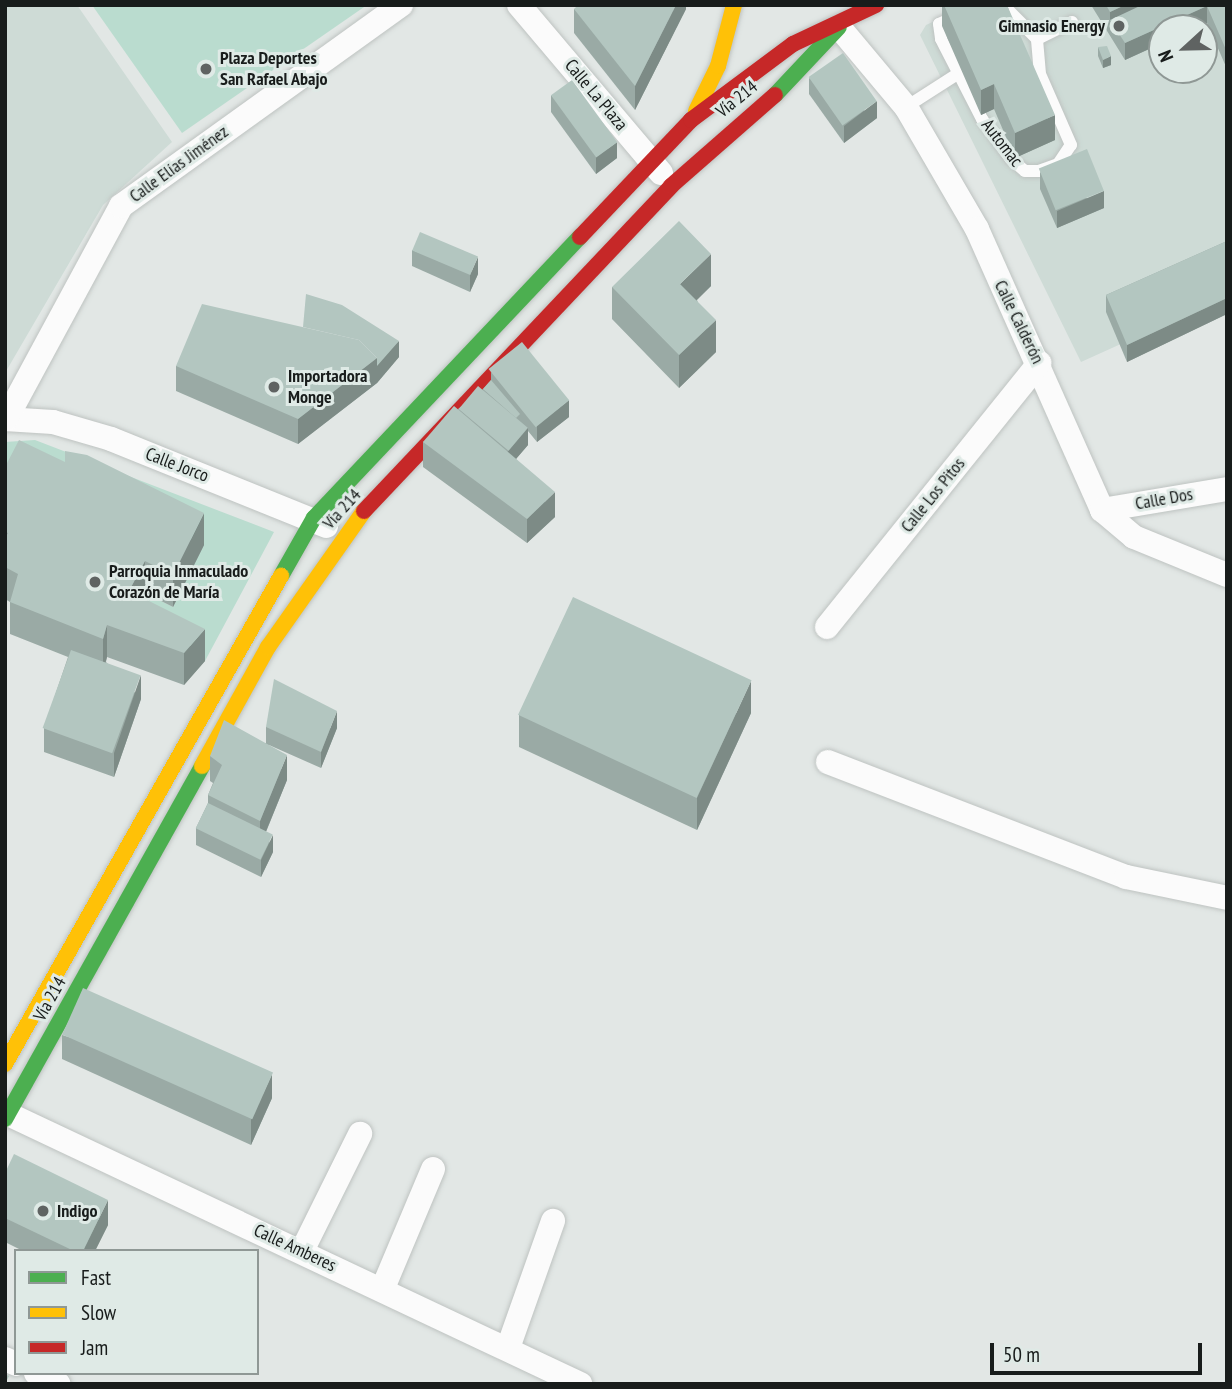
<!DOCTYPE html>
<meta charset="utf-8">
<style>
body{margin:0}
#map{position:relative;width:1232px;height:1389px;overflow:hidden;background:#e2e7e5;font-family:"PT Sans Narrow",sans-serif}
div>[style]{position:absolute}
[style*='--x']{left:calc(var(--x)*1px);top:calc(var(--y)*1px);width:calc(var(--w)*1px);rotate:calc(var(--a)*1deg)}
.built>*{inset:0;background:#cedbd6}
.green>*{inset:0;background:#badccf}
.roads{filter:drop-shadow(0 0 2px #bec3c1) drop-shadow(0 0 2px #bec3c1)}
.lane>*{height:12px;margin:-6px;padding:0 6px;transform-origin:6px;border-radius:6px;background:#fbfbfb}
.street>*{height:24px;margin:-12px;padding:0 12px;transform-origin:12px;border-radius:12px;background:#fbfbfb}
.fast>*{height:16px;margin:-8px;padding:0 8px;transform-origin:8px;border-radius:8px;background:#4caf50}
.slow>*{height:16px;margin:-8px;padding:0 8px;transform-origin:8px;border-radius:8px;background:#ffc107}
.jam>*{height:16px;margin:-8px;padding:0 8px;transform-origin:8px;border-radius:8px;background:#c62828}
.wall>*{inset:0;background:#9aaaa5}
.shaded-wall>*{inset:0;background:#7d8b86}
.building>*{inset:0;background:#b3c6c0;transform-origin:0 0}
.dots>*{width:19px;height:19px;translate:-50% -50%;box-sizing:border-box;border:4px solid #dfeae6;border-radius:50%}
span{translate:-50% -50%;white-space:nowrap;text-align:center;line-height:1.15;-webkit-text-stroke:6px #dfeae6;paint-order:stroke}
.poi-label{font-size:18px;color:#181c1b;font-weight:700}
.right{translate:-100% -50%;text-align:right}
.left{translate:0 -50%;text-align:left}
.street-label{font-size:18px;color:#181c1b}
.frame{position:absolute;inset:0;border:7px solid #181c1b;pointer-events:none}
.legend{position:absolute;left:14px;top:1249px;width:245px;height:126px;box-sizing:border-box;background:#dfeae6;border:2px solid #8f9895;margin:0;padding:9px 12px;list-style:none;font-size:21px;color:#181c1b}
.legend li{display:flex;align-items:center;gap:14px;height:35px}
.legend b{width:35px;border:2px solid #8f9895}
.north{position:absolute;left:1148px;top:14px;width:70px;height:70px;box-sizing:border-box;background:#dfeae6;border:2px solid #8f9895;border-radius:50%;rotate:248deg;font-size:19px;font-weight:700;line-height:28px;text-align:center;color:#181c1b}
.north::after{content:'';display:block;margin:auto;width:24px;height:32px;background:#5f6362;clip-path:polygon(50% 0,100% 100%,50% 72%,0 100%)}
.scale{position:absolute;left:990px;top:1343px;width:212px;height:32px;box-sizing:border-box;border:4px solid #181c1b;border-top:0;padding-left:9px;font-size:21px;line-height:24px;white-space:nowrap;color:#181c1b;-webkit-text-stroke:5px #dfeae6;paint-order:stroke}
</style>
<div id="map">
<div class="built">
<div style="clip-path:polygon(5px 5px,77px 5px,172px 142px,103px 205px,5px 373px)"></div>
<div style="clip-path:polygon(evenodd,969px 5px,1227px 5px,1227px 296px,1081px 362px,920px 35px,926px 25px,969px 5px,1162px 28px,1204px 28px,1204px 70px,1162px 70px,1162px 28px)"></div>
</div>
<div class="green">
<div style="clip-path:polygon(92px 5px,367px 5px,182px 133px)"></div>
<div style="clip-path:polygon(35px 440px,274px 532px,205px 661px,129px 623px,145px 593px,173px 607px,203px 545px,5px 499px,5px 442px)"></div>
</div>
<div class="roads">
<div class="lane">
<div style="--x:981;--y:5;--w:46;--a:155.7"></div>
<div style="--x:939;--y:24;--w:15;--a:82"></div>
<div style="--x:941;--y:39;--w:90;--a:62.9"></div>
<div style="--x:982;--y:119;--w:49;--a:54.1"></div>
<div style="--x:1011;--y:159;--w:18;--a:41"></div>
<div style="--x:1025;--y:171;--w:14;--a:0"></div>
<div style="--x:1039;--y:171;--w:20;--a:-20"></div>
<div style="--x:1058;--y:164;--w:23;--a:-56"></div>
<div style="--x:1071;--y:145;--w:77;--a:-113.6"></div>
<div style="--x:1040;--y:74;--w:35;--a:-95"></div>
<div style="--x:1037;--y:39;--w:48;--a:-135"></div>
<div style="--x:1037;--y:39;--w:39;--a:-26"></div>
<div style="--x:906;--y:107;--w:63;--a:-32.7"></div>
</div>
<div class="street">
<div style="--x:519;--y:5;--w:220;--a:49.8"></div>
<div style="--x:839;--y:27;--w:104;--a:50.1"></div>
<div style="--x:906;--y:107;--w:141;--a:59.8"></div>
<div style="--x:977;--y:229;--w:308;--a:66"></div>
<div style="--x:1102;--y:510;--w:42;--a:40.2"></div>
<div style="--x:1134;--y:537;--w:100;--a:22.2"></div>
<div style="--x:5;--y:419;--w:48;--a:3.6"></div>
<div style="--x:53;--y:422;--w:60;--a:16.3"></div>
<div style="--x:111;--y:439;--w:232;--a:22"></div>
<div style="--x:6;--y:419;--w:242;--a:-61.6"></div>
<div style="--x:121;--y:206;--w:345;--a:-35.7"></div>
<div style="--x:1102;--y:510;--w:127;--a:-9.5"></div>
<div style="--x:827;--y:627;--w:339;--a:-51.2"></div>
<div style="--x:828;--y:762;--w:319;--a:21.1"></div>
<div style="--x:1126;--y:877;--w:103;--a:11.7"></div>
<div style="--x:8;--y:1114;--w:633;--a:25.27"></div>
<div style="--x:302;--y:1251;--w:131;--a:-63.6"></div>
<div style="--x:383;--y:1288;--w:129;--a:-67.2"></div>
<div style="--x:508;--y:1348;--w:135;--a:-70.5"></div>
<div style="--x:5;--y:1359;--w:12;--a:24"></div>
<div style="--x:36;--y:1373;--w:25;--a:26"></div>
</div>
<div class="fast">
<div style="--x:775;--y:95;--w:93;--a:-46.7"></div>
<div style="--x:281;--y:576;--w:67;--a:-60.4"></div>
<div style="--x:314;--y:518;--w:387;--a:-46.6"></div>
<div style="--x:5;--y:1119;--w:404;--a:-60.8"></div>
</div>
<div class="slow">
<div style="--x:696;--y:111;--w:50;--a:-63.9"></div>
<div style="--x:718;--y:66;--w:63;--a:-75.3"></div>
<div style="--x:202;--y:766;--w:136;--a:-61"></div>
<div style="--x:268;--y:647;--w:166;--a:-54.8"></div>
<div style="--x:5;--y:1064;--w:561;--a:-60.51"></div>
</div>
<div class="jam">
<div style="--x:580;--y:237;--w:161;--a:-46.5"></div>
<div style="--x:691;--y:120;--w:127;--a:-36.7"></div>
<div style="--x:793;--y:44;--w:92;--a:-25.2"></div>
<div style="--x:364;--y:511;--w:447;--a:-46.6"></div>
<div style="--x:671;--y:186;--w:138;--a:-41.2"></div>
</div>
</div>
<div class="wall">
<div style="clip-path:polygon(686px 5px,686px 9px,635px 110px,574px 33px,574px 9px)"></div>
<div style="clip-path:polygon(942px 5px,1007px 5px,1055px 140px,1015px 158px,994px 109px,981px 115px,942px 26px)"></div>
<div style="clip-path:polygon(1091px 5px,1227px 5px,1227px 69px,1207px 23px,1125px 60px)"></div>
<div style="clip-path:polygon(1098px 47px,1111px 65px,1103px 68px,1098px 56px)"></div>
<div style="clip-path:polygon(809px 78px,877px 118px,844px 143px,809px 94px)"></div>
<div style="clip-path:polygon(551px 95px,617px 158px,596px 174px,551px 112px)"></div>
<div style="clip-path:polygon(1040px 172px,1104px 208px,1057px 228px,1040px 189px)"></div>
<div style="clip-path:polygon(1227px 241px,1227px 314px,1127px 362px,1106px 312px,1106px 295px)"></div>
<div style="clip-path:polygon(412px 250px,478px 274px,470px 292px,412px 266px)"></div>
<div style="clip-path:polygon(711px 286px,697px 300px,716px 352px,679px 388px,612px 319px,612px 287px)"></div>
<div style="clip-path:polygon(399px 357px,377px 383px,298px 444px,176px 391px,176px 366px)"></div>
<div style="clip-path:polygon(491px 372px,569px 417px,537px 442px,528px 431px,528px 445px,516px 459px,555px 517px,527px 543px,423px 467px,423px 442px,458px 409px,483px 389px,491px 380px)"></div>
<div style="clip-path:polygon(5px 467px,204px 545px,173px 607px,145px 593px,143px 598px,205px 661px,184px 685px,107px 657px,106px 662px,141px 699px,114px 777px,44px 752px,44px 728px,68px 657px,10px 634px,10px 602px,5px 599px)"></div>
<div style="clip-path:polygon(751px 713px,697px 830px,519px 747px,519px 715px)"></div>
<div style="clip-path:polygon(266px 727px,337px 728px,321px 768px,269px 745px,287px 780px,266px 832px,273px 852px,261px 877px,196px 845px,196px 828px,208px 803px,208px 795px,213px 783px,210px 781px,210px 756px,266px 743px)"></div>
<div style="clip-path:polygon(62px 1035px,272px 1098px,251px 1145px,62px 1059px)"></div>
<div style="clip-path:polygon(5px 1173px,108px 1225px,95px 1251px,23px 1251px,5px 1242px)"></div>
</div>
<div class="shaded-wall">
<div style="clip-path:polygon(676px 5px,686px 5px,686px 9px,635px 110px,635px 86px)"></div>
<div style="clip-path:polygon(1125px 5px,1160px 5px,1110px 20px,1110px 12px)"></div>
<div style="clip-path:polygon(1207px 6px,1207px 23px,1196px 28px,1162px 28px,1162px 43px,1125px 60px,1125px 43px)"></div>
<div style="clip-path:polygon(1111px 56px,1111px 65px,1103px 68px,1103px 60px)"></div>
<div style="clip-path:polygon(994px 84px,994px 109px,981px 115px,981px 90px)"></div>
<div style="clip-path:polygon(877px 101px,877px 118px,844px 143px,844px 126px)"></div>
<div style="clip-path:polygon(1055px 115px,1055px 140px,1015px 158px,1015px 133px)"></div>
<div style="clip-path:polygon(617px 142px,617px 158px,596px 174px,596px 157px)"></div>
<div style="clip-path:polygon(1104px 191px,1104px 208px,1057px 228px,1057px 211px)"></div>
<div style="clip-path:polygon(711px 254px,711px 286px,680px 316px,680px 284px)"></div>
<div style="clip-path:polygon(478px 257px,478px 274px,470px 292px,470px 275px)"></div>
<div style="clip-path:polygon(1227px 298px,1227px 314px,1127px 362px,1127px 345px)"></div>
<div style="clip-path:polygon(716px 320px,716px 352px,679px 388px,679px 355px)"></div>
<div style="clip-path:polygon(399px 341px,399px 357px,377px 383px,298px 444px,298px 419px)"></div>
<div style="clip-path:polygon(569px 400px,569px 417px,537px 442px,537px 425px)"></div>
<div style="clip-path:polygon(528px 428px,528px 445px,503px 474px,503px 457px)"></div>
<div style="clip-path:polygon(555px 492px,555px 517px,527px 543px,527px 519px)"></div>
<div style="clip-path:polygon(204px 513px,204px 545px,173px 607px,173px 575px)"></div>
<div style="clip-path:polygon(145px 561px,145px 593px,129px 623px,129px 591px)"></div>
<div style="clip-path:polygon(107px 625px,107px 657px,103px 671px,103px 639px)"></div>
<div style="clip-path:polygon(205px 629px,205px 661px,184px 685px,184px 653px)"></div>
<div style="clip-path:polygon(141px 675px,141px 699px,114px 777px,114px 753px)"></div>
<div style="clip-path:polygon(751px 681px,751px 713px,697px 830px,697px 798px)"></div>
<div style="clip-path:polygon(337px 711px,337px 728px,321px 768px,321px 752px)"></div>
<div style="clip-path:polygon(287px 755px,287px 780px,260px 846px,260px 821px)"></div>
<div style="clip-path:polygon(273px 835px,273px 852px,261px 877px,261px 860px)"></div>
<div style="clip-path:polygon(272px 1074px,272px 1098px,251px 1145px,251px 1120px)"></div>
<div style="clip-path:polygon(108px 1200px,108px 1225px,95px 1251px,83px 1251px)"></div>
</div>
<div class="building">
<div style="clip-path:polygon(578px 5px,676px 5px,635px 86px,574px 9px)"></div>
<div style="clip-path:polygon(944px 5px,1007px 5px,1055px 115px,1015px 133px,994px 84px,981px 90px)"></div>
<div style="clip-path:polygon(1106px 5px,1125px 5px,1110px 12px)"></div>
<div style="clip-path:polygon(1142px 5px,1227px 5px,1227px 52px,1207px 6px,1125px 43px,1110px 20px)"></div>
<div style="clip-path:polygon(1107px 46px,1111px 56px,1103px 60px,1098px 47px)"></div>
<div style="left:843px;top:53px;width:59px;height:42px;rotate:55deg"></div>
<div style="left:572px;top:80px;width:77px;height:26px;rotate:54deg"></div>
<div style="left:1087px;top:149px;width:45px;height:52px;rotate:68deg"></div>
<div style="clip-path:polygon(679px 221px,711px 254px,680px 284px,716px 320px,679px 355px,612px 287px)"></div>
<div style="left:420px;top:232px;width:63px;height:20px;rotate:23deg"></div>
<div style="clip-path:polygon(1227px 241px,1227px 298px,1127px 345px,1106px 295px)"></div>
<div style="clip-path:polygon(306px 294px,342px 305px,399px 341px,377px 366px,377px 358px,359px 340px,303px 327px)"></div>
<div style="clip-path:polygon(202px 304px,359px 340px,377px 358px,298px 419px,176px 366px)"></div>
<div style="left:522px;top:342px;width:75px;height:43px;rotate:51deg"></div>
<div style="clip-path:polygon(491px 380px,520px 414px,516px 418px,483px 389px)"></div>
<div style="left:478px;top:386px;width:65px;height:30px;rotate:40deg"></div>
<div style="clip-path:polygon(454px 406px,555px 492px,527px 519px,423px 442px)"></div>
<div style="clip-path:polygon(19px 440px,65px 462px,65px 451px,87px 455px,204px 513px,173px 575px,145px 561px,129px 591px,205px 629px,184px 653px,107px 625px,103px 639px,10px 602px,18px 574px,5px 567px,5px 538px,8px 533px,5px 532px,5px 467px)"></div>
<div style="left:573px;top:597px;width:197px;height:130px;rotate:25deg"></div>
<div style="left:71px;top:650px;width:74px;height:83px;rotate:20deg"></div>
<div style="clip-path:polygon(274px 679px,337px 711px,321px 752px,266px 727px)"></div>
<div style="clip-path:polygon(224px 720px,287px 755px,260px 821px,208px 795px,222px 765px,210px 756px)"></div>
<div style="left:208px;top:803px;width:72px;height:28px;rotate:26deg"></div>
<div style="left:83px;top:988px;width:208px;height:51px;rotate:24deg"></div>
<div style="clip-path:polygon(14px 1154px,108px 1200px,83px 1251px,74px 1251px,5px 1218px,5px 1173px)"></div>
<div style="clip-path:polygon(5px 1374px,9px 1376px,5px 1384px)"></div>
</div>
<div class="dots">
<div style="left:1119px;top:26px;background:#5f6362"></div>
<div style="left:206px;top:69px;background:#5f6362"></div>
<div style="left:274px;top:387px;background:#5f6362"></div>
<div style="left:95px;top:582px;background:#5f6362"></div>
<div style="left:43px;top:1211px;background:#5f6362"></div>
</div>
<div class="poi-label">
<span class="right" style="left:1105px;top:26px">Gimnasio Energy</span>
<span class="left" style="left:220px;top:69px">Plaza Deportes<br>San Rafael Abajo</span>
<span class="left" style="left:288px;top:387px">Importadora<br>Monge</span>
<span class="left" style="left:109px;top:582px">Parroquia Inmaculado<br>Corazón de María</span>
<span class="left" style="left:57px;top:1211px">Indigo</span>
</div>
<div class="street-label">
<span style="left:596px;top:95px;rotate:50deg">Calle La Plaza</span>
<span style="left:737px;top:99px;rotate:-39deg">Vía 214</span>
<span style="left:1002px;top:143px;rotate:52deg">Automac</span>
<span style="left:179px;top:164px;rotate:-36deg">Calle Elías Jiménez</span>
<span style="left:1019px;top:322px;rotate:64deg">Calle Calderón</span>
<span style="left:177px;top:465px;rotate:21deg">Calle Jorco</span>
<span style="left:933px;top:495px;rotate:-51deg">Calle Los Pitos</span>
<span style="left:1164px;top:499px;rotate:-10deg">Calle Dos</span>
<span style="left:342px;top:509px;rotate:-48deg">Vía 214</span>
<span style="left:50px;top:999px;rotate:-61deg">Vía 214</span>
<span style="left:295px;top:1248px;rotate:25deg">Calle Amberes</span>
</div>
<div class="frame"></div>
<ul class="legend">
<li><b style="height:9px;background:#4caf50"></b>Fast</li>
<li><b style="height:9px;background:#ffc107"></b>Slow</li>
<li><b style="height:9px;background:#c62828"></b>Jam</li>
</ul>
<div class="north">N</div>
<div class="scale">50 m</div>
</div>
